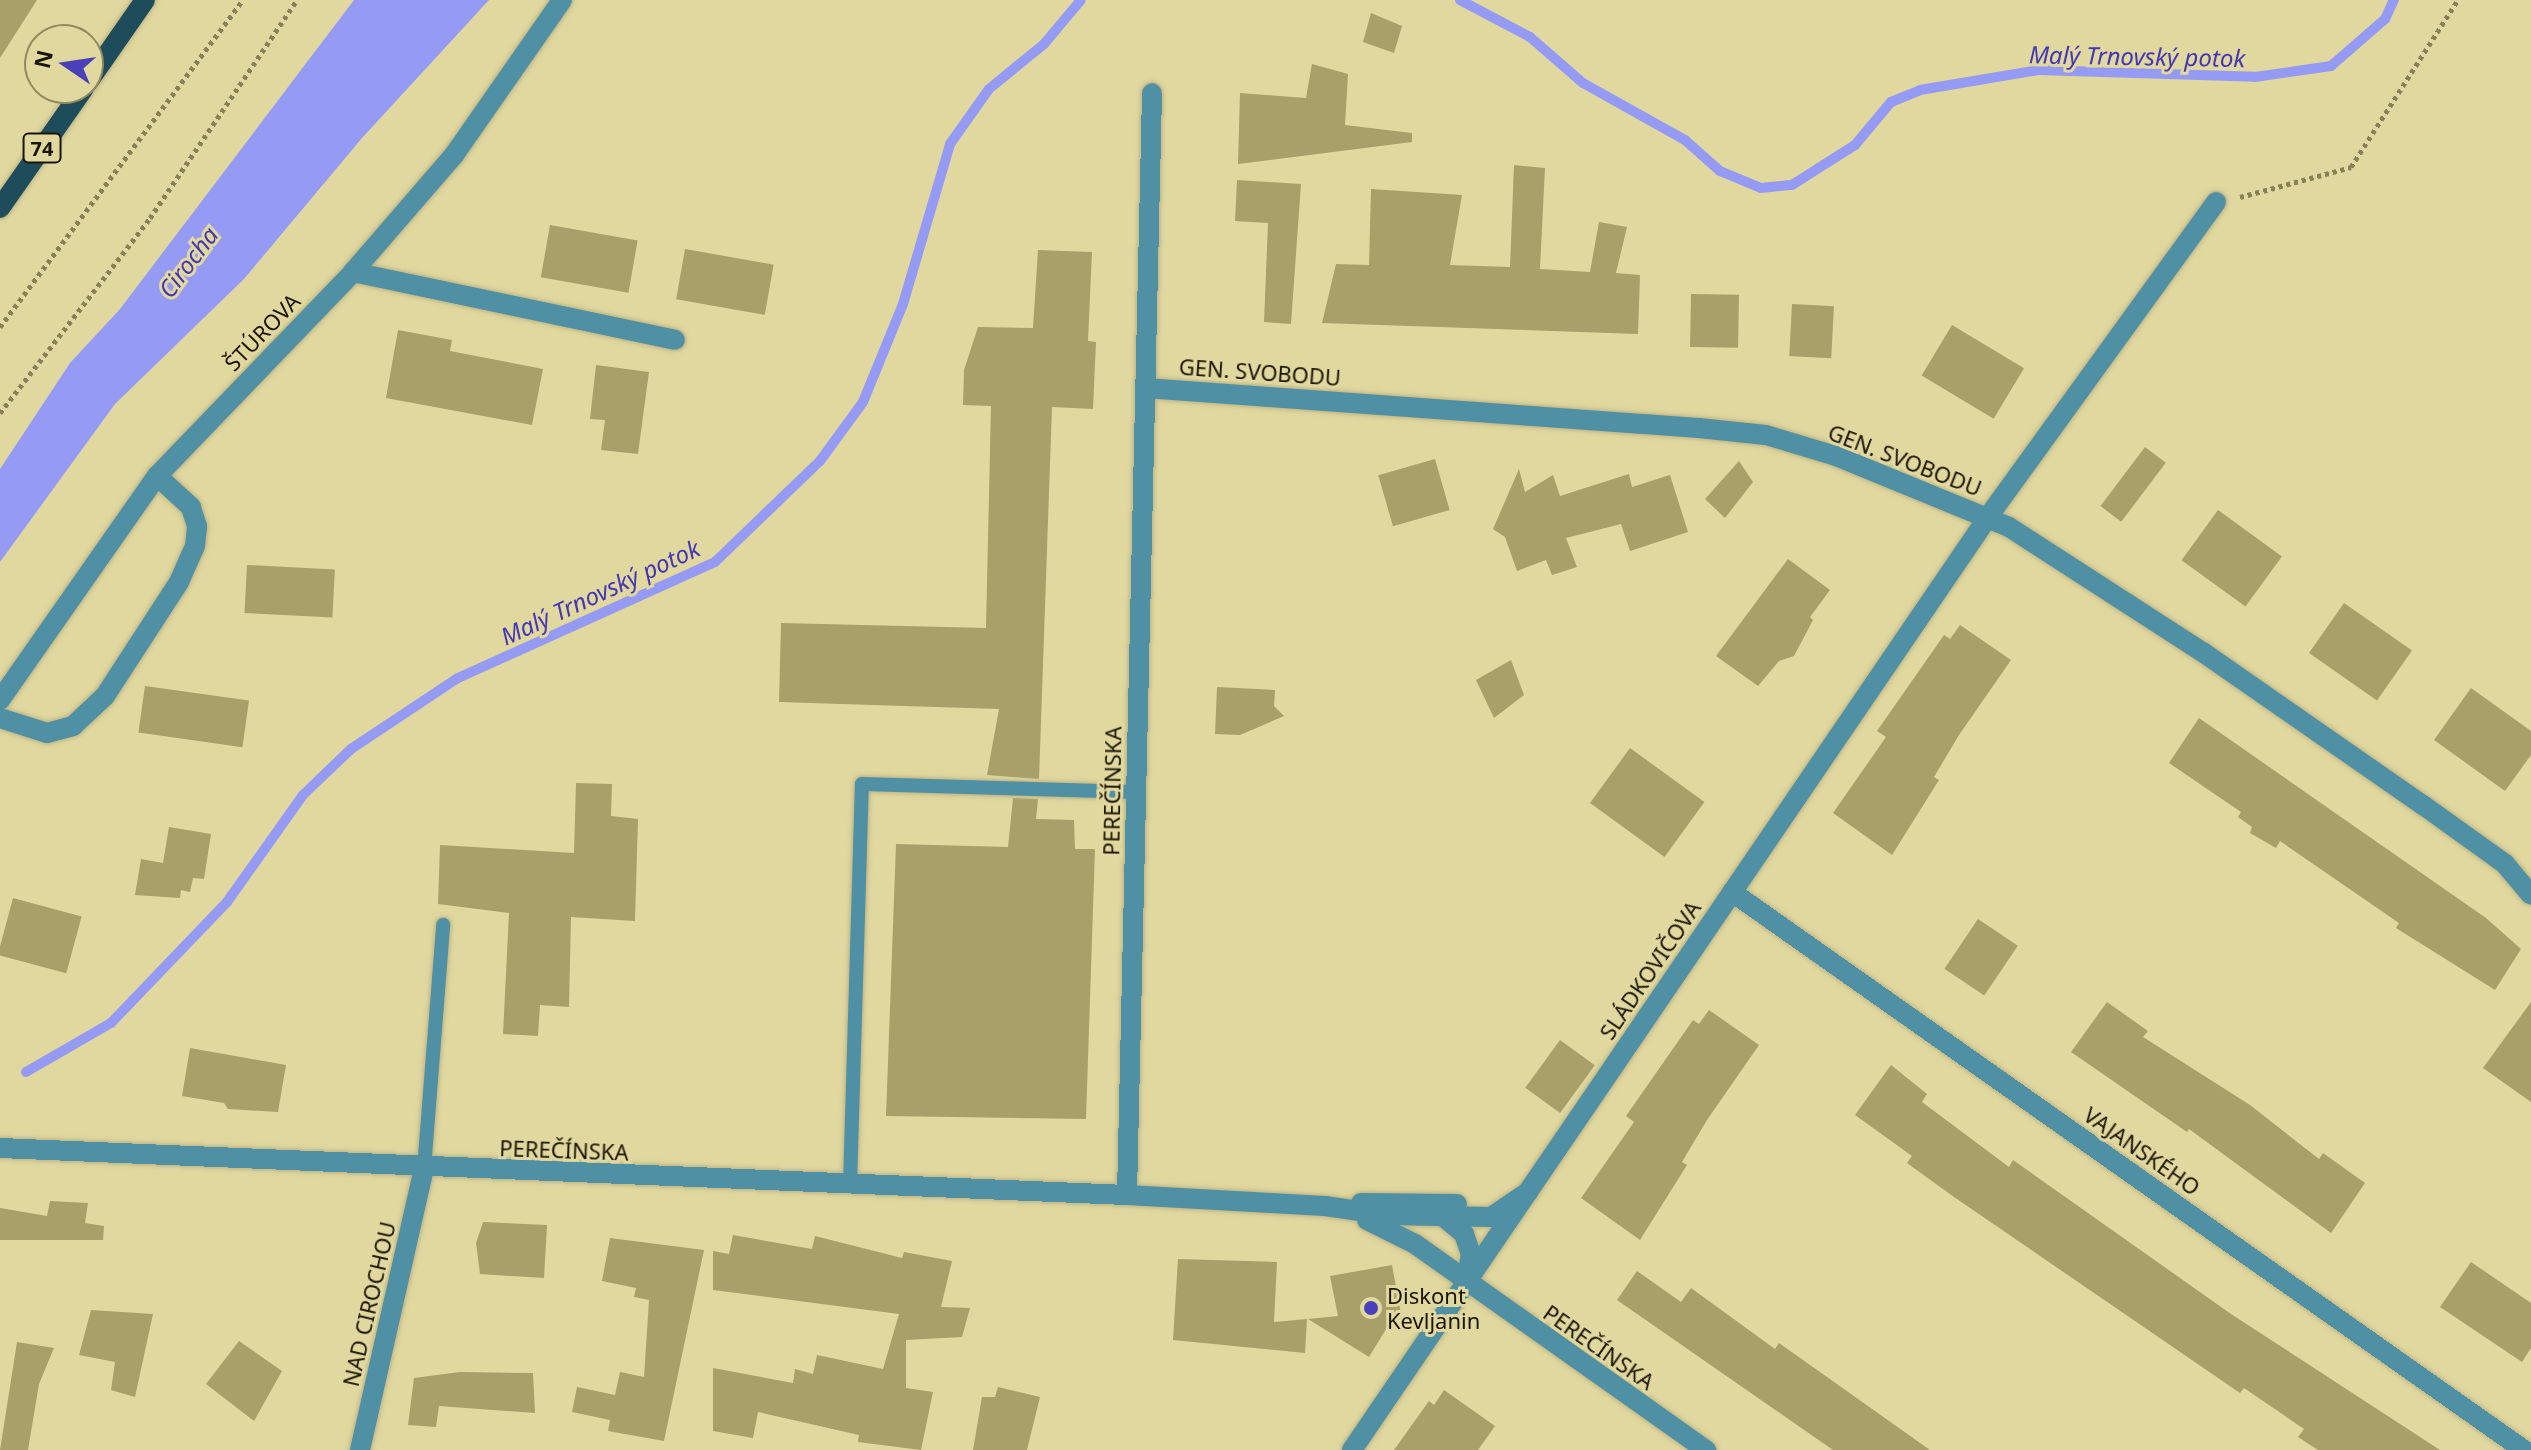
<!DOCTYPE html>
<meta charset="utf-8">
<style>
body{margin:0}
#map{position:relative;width:2531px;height:1450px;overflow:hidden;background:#e1d8a0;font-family:"Noto Sans",sans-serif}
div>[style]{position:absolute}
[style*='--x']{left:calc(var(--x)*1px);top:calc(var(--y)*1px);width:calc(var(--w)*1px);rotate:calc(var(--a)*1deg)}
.water>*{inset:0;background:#959bf4}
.stream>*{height:10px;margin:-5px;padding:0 5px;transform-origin:5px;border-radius:5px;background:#959bf4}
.building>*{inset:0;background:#a89f69;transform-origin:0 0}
.path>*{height:5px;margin-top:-2.5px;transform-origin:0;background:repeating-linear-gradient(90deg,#878059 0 4px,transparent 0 8px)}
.roads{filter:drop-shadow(0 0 2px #bdb584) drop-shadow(0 0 2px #bdb584)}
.service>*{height:14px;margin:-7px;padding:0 7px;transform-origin:7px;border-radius:7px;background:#5090a4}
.minor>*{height:20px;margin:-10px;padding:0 10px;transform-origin:10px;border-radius:10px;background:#5090a4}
.primary>*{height:20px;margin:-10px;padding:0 10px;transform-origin:10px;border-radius:10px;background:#1e4c5a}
.dots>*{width:22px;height:22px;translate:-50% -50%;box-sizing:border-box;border:4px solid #e1d8a0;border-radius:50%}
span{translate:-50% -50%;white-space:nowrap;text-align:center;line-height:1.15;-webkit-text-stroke:6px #e1d8a0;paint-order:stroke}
.shield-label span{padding:2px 6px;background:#e1d8a0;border:2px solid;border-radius:6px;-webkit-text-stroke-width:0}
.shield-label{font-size:20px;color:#191502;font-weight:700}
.street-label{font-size:22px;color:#191502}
.poi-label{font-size:22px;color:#191502}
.left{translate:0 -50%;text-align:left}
.water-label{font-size:24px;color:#4436b5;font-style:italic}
.north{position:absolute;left:24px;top:24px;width:80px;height:80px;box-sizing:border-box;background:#e1d8a0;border:2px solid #918a61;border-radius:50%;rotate:283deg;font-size:22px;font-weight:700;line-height:32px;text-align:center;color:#191502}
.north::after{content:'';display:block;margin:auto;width:28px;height:36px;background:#4a41b8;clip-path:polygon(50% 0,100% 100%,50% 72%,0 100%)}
</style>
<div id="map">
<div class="water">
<div style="clip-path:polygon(354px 0,489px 0,362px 138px,244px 279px,115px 404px,0 562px,0 469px,70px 363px,120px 309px)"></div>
</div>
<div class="stream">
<div style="--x:1460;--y:0;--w:79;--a:27.9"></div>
<div style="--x:1530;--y:37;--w:70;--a:41"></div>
<div style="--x:1583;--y:83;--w:117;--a:29.2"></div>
<div style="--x:1685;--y:140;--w:47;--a:41.5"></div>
<div style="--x:1720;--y:171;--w:44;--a:22.5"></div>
<div style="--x:1761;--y:188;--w:31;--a:-6"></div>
<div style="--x:1792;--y:185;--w:75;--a:-32.4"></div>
<div style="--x:1855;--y:145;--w:56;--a:-50.1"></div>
<div style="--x:1891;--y:102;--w:31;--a:-22"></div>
<div style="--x:1920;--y:90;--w:120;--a:-9.6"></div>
<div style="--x:2038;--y:70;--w:217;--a:1.8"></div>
<div style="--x:2255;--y:77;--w:77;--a:-8.2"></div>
<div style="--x:2331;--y:66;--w:72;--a:-41"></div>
<div style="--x:2385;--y:19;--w:21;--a:-65"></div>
<div style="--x:26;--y:1072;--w:98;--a:-30"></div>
<div style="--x:111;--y:1023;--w:168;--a:-46.2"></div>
<div style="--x:227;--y:902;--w:131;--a:-54.6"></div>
<div style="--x:303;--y:795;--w:66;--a:-43.8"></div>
<div style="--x:351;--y:749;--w:128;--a:-33.6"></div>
<div style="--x:458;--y:678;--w:282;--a:-24.3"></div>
<div style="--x:715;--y:562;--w:146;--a:-43.9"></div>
<div style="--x:820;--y:461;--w:73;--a:-53.9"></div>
<div style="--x:863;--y:402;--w:106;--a:-67.8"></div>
<div style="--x:903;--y:304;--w:167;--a:-73.6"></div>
<div style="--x:950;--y:144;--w:67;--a:-54.7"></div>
<div style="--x:989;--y:89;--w:71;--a:-39.3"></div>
<div style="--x:1044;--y:44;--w:57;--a:-49.9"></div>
</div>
<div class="building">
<div style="clip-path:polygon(0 0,37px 0,0 58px)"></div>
<div style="clip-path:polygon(1371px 13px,1402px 26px,1394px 53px,1363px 42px)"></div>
<div style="clip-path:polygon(1312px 64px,1348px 74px,1345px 125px,1412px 133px,1412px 142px,1238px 164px,1240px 93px,1306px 98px)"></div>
<div style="clip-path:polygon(1514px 165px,1545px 168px,1540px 269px,1590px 272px,1599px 222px,1627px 227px,1616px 273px,1640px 275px,1638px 334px,1322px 323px,1336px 264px,1369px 265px,1371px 189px,1462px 195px,1450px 265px,1510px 267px)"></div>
<div style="clip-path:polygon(1237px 180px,1301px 184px,1291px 324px,1264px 322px,1268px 223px,1235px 221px)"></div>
<div style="left:550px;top:225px;width:89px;height:53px;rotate:10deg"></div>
<div style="left:685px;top:249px;width:90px;height:51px;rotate:10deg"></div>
<div style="clip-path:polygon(1038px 250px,1092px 252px,1088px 341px,1096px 342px,1093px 409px,1052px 407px,1039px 779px,987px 775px,999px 709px,779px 702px,781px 623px,986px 628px,991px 406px,963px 405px,964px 370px,978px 327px,1033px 328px)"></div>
<div style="left:1691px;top:294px;width:48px;height:53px;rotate:1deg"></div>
<div style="left:1792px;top:304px;width:42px;height:52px;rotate:3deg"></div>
<div style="left:1952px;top:325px;width:84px;height:59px;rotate:31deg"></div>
<div style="clip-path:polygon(398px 330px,452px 340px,450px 351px,543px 369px,532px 425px,386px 398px)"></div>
<div style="clip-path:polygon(596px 365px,649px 372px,638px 454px,601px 450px,605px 420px,590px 419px)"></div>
<div style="left:2145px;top:447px;width:26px;height:74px;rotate:37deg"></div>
<div style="left:1435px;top:459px;width:53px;height:59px;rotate:74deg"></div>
<div style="clip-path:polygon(1739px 461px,1753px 482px,1725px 518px,1705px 499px)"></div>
<div style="clip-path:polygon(1519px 469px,1525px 492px,1553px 475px,1560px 496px,1629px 474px,1632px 487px,1670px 475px,1688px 532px,1630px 551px,1621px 524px,1566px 538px,1577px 567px,1552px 575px,1546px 560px,1517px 571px,1505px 537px,1493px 529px)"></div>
<div style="left:2218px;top:510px;width:79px;height:62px;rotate:36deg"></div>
<div style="clip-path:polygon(1788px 559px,1830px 590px,1810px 617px,1813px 620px,1794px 656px,1779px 661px,1758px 686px,1716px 656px)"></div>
<div style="left:247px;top:565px;width:88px;height:48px;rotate:3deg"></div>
<div style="left:2344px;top:603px;width:83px;height:61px;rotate:35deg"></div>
<div style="clip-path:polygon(1960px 625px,2011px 660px,1959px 735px,1934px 777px,1939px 780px,1892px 855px,1833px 813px,1886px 737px,1877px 731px,1944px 635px,1950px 639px)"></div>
<div style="clip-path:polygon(1511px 660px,1524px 695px,1494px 718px,1476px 680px)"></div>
<div style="left:145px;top:686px;width:105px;height:47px;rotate:8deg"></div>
<div style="clip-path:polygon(1217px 687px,1275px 690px,1274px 706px,1284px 716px,1240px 735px,1215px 734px)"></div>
<div style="clip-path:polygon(2471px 688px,2531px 731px,2531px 755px,2505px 791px,2434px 740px)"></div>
<div style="clip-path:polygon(2199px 718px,2486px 918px,2521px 949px,2495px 990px,2396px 928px,2399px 923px,2280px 841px,2276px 848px,2250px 833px,2252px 827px,2238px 817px,2241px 812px,2169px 763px)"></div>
<div style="left:1630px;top:748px;width:92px;height:68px;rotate:36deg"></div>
<div style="clip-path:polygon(576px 783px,612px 784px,611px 816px,638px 819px,635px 921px,571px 917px,569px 1007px,540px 1005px,538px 1036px,503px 1034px,509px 913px,438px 904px,440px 845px,574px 853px)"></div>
<div style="clip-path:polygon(1013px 798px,1038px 799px,1036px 819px,1074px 820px,1075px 849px,1095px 849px,1086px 1119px,886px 1116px,896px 844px,1008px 847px)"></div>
<div style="clip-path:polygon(169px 827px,211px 834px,204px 879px,193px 878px,190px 892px,181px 890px,180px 898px,135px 895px,141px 859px,163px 863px)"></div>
<div style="left:13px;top:898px;width:71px;height:59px;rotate:15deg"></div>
<div style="left:1978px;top:919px;width:48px;height:60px;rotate:34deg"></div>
<div style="clip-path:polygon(2107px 1002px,2148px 1031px,2143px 1037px,2250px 1105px,2319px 1159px,2323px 1153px,2365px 1183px,2331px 1233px,2189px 1129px,2187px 1132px,2071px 1052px)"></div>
<div style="clip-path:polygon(2531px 1002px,2531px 1102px,2483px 1068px)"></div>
<div style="clip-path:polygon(1709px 1010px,1759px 1045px,1707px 1120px,1682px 1162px,1687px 1165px,1640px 1240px,1581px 1198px,1634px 1122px,1626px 1116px,1693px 1020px,1699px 1024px)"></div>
<div style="left:1560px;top:1040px;width:43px;height:59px;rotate:36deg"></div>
<div style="clip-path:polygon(190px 1048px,286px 1065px,278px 1112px,228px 1109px,224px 1103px,182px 1096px)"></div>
<div style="clip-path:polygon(1891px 1065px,1927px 1094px,1922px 1102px,2009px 1167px,2013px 1160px,2231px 1314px,2440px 1450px,2318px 1450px,2298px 1437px,2304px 1429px,2244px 1388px,2240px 1393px,1954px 1197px,1907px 1163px,1912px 1156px,1855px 1115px)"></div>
<div style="clip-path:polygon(50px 1201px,88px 1203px,85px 1223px,104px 1226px,103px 1240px,0 1240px,0 1208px,47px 1216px)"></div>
<div style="clip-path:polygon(483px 1222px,547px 1225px,544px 1278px,480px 1274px,476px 1243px)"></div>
<div style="clip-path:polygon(733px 1235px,812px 1249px,815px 1236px,902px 1258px,904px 1252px,952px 1261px,941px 1307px,970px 1308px,962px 1337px,906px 1340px,906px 1388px,933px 1392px,921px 1450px,858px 1442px,859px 1435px,758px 1412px,753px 1438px,713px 1431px,713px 1368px,793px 1383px,795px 1369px,813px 1374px,817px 1355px,883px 1369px,899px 1314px,713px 1290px,713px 1251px,729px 1254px)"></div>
<div style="clip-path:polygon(610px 1238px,704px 1250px,664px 1441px,608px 1431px,610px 1420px,572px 1412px,577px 1387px,615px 1395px,620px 1372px,644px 1377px,649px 1300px,634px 1297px,636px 1288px,602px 1281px)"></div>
<div style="clip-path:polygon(1178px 1259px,1277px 1262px,1274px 1322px,1307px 1319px,1305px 1353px,1173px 1340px)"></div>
<div style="clip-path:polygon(2471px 1262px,2531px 1303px,2531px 1348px,2522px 1362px,2440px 1307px)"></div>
<div style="clip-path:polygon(1392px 1265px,1402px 1319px,1391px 1321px,1369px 1357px,1308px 1319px,1338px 1316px,1330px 1276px)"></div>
<div style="clip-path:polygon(1637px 1271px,1681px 1302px,1691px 1288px,1775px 1349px,1779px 1343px,1930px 1450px,1833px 1450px,1617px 1300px)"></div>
<div style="clip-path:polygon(91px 1310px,153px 1314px,135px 1397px,111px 1390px,115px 1362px,79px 1355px)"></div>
<div style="clip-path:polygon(239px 1341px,282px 1371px,254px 1421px,206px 1384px)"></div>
<div style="clip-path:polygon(17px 1342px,54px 1348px,39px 1384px,28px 1450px,0 1450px)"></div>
<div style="clip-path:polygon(460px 1372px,533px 1373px,535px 1413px,439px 1406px,436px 1427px,408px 1425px,414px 1378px)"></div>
<div style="clip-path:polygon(998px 1387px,1040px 1397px,1027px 1450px,973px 1450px,982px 1397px,995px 1397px)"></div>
<div style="clip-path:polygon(1444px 1390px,1495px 1426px,1478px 1450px,1394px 1450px,1429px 1401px,1434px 1405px)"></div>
</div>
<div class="path">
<div style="--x:2240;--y:197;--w:115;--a:-15.1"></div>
<div style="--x:2351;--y:167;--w:198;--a:-57.4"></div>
<div style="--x:0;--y:327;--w:407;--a:-53.4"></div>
<div style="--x:0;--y:413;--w:246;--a:-52.4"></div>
<div style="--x:150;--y:218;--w:263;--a:-56"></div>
</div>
<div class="roads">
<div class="service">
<div style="--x:424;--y:1169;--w:245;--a:-85.5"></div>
<div style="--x:850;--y:1185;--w:401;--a:-88.3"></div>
<div style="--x:862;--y:784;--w:274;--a:1.7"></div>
</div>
<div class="minor">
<div style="--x:353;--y:272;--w:329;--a:11.9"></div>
<div style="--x:1145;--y:388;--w:555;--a:4.13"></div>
<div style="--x:1699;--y:428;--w:67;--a:6"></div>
<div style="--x:1766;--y:435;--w:73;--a:16.7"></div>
<div style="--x:1836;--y:456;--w:187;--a:22.3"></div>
<div style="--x:2009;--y:527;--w:232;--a:32.9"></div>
<div style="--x:2204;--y:653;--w:267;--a:34.8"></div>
<div style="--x:2423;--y:805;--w:101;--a:35.7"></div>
<div style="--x:2505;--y:864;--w:40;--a:50"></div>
<div style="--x:0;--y:700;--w:274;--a:-55"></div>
<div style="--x:157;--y:476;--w:283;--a:-46.1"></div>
<div style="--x:353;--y:272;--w:155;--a:-49.2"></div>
<div style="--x:454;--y:155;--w:189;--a:-55.1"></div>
<div style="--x:0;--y:718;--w:49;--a:17.7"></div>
<div style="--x:47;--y:733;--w:27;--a:-15"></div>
<div style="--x:73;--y:726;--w:44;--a:-43.2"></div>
<div style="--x:105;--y:696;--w:136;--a:-57"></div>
<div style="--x:179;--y:582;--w:39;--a:-66"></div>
<div style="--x:195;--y:546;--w:20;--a:-84"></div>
<div style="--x:197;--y:526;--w:20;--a:-108"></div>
<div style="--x:191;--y:507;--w:46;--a:-137.6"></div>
<div style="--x:1732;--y:892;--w:969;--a:35.17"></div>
<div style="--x:0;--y:1148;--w:1128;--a:2.39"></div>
<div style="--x:1127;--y:1195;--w:198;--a:3.2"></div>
<div style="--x:1325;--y:1206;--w:63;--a:8.3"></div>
<div style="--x:1387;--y:1215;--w:104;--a:1.1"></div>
<div style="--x:1491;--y:1217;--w:45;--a:-34"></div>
<div style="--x:1127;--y:1195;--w:1102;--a:-88.7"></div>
<div style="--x:1361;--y:1203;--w:96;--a:0.6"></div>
<div style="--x:1439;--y:1213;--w:33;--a:40"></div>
<div style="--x:1464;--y:1234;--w:21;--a:71"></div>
<div style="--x:1471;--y:1254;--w:22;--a:100"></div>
<div style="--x:1367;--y:1220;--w:54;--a:26.6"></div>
<div style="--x:1415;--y:1244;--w:357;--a:35.3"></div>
<div style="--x:360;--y:1450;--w:288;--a:-77.2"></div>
<div style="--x:1352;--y:1450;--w:1129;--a:-55.72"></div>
<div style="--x:1988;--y:517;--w:389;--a:-54.1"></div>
</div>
<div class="primary">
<div style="--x:88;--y:82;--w:100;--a:-55.2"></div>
<div style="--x:0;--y:208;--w:146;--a:-55"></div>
</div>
</div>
<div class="dots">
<div style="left:1371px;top:1308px;background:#4a41b8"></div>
</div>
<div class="shield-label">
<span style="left:42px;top:148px">74</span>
</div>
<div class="street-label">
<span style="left:262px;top:332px;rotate:-46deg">ŠTÚROVA</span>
<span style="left:1260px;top:372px;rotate:4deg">GEN. SVOBODU</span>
<span style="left:1905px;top:460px;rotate:21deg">GEN. SVOBODU</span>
<span style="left:1112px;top:791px;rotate:-89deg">PEREČÍNSKA</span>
<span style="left:1650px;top:970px;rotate:-56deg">SLÁDKOVIČOVA</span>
<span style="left:564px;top:1150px;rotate:2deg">PEREČÍNSKA</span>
<span style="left:2142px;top:1151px;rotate:35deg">VAJANSKÉHO</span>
<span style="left:369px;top:1304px;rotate:-77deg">NAD CIROCHOU</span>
<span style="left:1599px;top:1347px;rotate:35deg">PEREČÍNSKA</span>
</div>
<div class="poi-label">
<span class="left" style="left:1387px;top:1308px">Diskont<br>Kevljanin</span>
</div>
<div class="water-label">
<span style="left:2137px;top:56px;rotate:1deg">Malý Trnovský potok</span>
<span style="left:188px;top:262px;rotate:-53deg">Cirocha</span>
<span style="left:600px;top:592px;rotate:-25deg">Malý Trnovský potok</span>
</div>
<div class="north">N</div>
</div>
